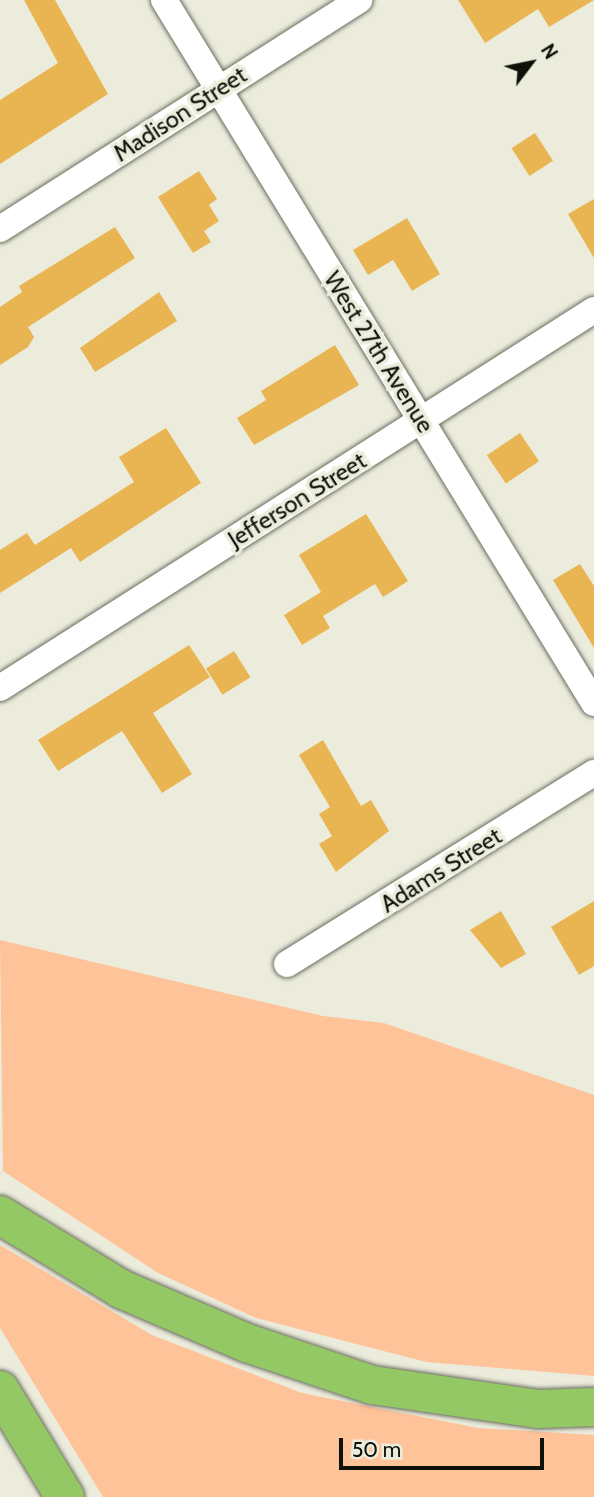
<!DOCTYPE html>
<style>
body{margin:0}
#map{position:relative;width:594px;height:1497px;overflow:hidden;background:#ececdd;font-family:Cabin,sans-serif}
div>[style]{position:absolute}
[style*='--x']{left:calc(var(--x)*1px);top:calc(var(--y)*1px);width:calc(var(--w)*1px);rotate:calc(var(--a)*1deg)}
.green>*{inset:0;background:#ffc399}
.building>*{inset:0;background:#e8b552;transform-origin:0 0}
.roads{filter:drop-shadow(0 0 2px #6d6d60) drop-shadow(0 0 2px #6d6d60)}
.street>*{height:26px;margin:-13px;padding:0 13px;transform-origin:13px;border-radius:13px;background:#fff}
.highway>*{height:38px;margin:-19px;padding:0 19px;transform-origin:19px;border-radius:19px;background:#94c865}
span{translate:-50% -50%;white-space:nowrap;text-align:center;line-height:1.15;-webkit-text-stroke:7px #ececdd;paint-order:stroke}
.street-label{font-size:24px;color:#11110c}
.north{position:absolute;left:496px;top:28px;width:70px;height:70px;-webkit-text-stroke:5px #ececdd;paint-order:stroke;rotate:58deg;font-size:19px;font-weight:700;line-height:28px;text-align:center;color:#11110c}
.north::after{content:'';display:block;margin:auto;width:24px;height:32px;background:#11110c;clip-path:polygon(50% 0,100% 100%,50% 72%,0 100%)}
.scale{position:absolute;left:339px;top:1438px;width:205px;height:32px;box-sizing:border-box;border:4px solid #11110c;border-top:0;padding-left:9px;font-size:21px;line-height:24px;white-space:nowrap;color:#11110c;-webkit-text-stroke:5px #ececdd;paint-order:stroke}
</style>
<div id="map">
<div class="green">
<div style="clip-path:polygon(0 940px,323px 1016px,384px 1023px,594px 1095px,594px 1376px,426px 1362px,256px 1318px,158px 1273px,3px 1171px)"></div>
<div style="clip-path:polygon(0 1245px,152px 1335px,302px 1393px,478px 1428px,594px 1435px,594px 1497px,103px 1497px,0 1328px)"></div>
</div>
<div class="building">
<div style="clip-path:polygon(24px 0,55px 0,108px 94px,0 164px,0 100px,58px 63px)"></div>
<div style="clip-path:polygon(458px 0,594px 0,549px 27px,538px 9px,485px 43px)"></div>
<div style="left:535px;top:133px;width:33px;height:28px;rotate:57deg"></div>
<div style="clip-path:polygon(199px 171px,217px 199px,209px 205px,219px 221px,204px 231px,211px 242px,193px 253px,158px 197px)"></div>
<div style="clip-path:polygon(594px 199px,594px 258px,568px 214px)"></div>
<div style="clip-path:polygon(407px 218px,440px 274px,412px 291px,393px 260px,368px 275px,353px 250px)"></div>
<div style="clip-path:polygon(115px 227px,135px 258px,28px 327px,34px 337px,28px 347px,0 365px,0 307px,22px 292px,19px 286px)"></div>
<div style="clip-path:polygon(159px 292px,177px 321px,95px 372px,80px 348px)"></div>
<div style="clip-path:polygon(335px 345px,359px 385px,254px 445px,237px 418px,266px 400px,261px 391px)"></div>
<div style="clip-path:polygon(166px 428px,201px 483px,80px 562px,71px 548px,0 593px,0 550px,27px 533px,35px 545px,134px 482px,119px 457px)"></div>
<div style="left:520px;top:433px;width:34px;height:40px;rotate:56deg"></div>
<div style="clip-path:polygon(366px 514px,408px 581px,383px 597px,375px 584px,323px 616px,330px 628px,302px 645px,284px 615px,321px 592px,299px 555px)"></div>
<div style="clip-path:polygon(580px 564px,594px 586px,594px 648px,553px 580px)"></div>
<div style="clip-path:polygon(189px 645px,210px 677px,153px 713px,192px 774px,162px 793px,122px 731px,58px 771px,38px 740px)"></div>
<div style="left:234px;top:651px;width:31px;height:33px;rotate:58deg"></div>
<div style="clip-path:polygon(323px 740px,361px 806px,371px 800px,389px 831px,336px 872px,319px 844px,332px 836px,319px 814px,330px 807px,299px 755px)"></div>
<div style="clip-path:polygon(594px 901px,594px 966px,579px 975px,551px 927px)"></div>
<div style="clip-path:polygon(501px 911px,526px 954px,501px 968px,470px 930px)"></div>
</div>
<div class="roads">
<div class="street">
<div style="--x:164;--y:0;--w:824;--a:58.55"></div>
<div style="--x:0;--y:229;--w:426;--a:-32.5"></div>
<div style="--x:0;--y:688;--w:704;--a:-32.47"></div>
<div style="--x:287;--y:964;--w:362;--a:-31.9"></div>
</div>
<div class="highway">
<div style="--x:0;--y:1215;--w:142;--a:31.4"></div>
<div style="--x:121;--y:1289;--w:137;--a:23.2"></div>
<div style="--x:247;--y:1343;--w:132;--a:18.6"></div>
<div style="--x:372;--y:1385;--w:168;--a:8.2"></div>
<div style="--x:538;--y:1409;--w:56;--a:-2"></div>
<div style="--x:0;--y:1390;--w:125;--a:58.7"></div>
</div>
</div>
<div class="street-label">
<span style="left:180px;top:114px;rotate:-33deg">Madison Street</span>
<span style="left:379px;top:352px;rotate:58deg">West 27th Avenue</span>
<span style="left:297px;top:500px;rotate:-32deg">Jefferson Street</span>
<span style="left:441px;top:870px;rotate:-32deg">Adams Street</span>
</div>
<div class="north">N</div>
<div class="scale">50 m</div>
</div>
